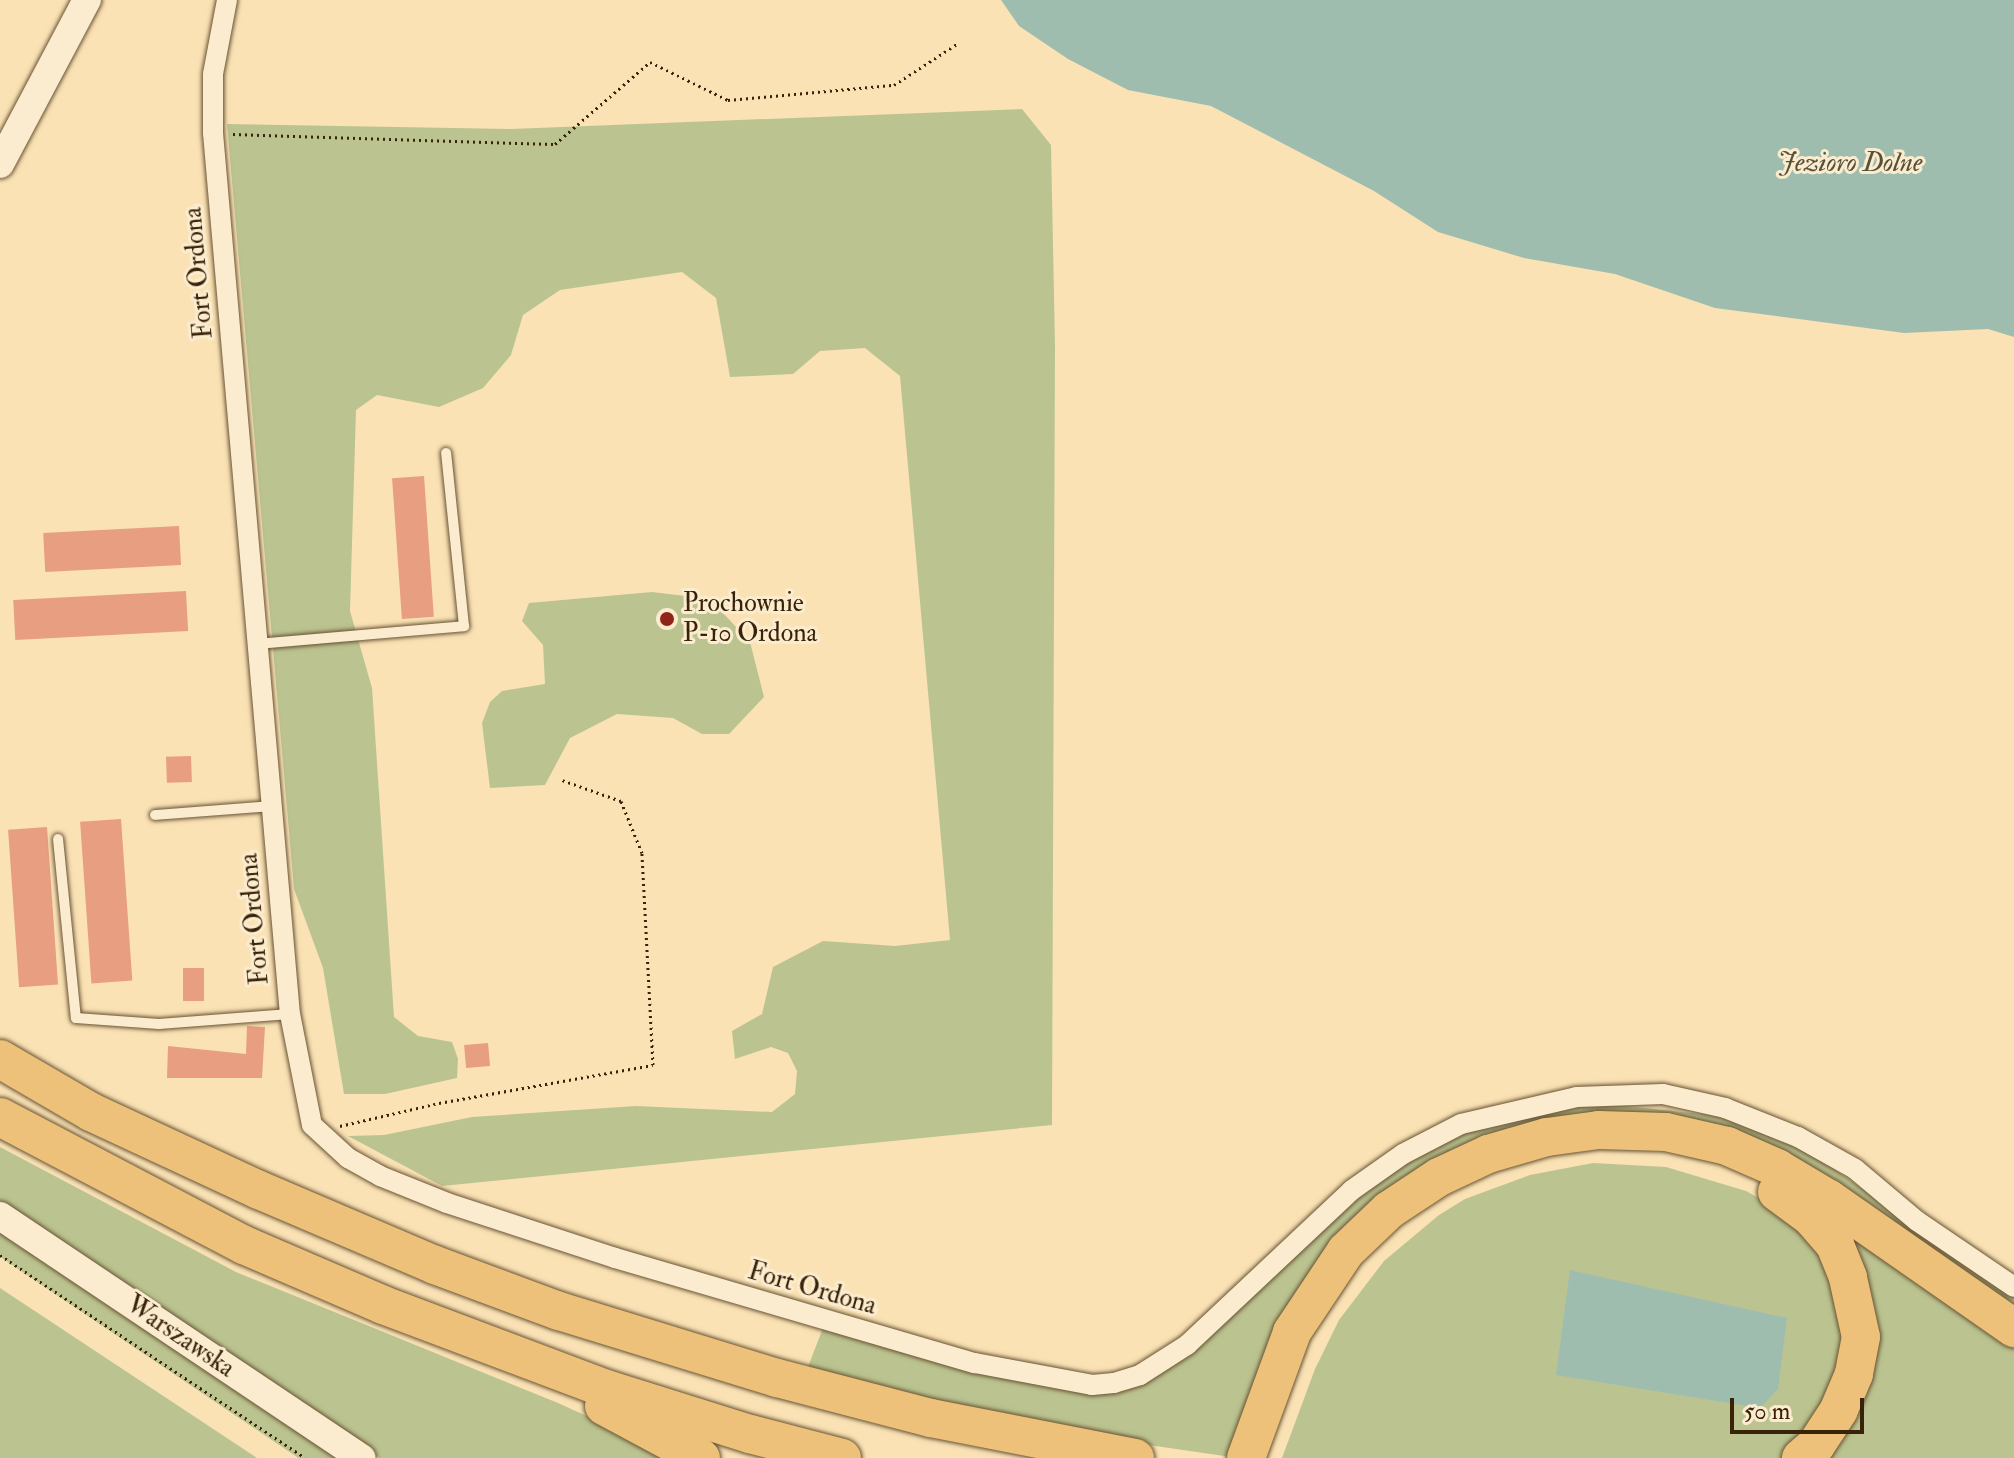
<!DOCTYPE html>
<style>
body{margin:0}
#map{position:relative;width:2014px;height:1458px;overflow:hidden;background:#fae2b5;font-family:"IM FELL Double Pica",serif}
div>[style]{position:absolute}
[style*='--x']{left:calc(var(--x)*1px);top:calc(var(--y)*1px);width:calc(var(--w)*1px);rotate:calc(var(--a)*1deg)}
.green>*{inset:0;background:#bbc490;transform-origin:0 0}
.water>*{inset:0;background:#9ebdaf}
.building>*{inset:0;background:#e89e80;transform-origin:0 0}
.path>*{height:3px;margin-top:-1.5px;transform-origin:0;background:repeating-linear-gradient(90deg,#382308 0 2px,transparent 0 6px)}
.roads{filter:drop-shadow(0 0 2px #685333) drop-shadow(0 0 2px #685333)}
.service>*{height:10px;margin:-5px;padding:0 5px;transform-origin:5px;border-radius:5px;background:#fceccf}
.minor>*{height:20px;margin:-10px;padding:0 10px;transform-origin:10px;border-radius:10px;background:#fceccf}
.secondary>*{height:28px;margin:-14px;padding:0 14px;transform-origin:14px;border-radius:14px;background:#fceccf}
.motorway>*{height:38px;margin:-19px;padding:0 19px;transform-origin:19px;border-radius:19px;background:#edc17a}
.dots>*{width:22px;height:22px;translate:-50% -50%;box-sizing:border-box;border:4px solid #fceccf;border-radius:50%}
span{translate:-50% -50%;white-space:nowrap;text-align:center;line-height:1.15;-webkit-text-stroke:6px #fceccf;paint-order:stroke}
.street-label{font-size:26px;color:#382308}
.poi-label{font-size:26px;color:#382308}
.left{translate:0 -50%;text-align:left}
.water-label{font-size:28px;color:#57513a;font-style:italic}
.scale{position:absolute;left:1730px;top:1398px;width:134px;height:36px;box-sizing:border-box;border:4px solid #382308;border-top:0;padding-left:10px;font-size:24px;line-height:28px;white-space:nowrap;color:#382308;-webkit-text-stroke:6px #fceccf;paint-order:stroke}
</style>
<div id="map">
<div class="green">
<div style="clip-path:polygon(1022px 109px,1051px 145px,1055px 345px,1052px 1125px,442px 1186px,348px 1136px,384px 1135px,472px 1117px,636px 1106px,772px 1112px,795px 1094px,797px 1071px,788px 1053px,771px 1047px,735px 1059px,732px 1031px,762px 1014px,773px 967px,823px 941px,895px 946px,950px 940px,900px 376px,865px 348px,820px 351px,793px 374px,730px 377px,716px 298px,682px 272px,560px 290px,523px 315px,511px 355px,483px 388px,439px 407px,377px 395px,356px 410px,350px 611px,372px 688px,394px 1017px,418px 1036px,452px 1042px,458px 1059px,457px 1078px,385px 1094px,344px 1094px,323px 968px,294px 889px,227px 124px,511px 129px)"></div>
<div style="clip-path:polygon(652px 592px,710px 599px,750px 642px,764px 697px,729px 734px,702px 734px,673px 718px,617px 714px,570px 738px,545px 785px,490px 788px,482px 723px,490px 702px,502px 691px,545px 684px,543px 645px,522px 621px,529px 603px)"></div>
<div style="clip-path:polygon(1607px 1104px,1711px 1115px,1762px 1130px,1806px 1150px,2014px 1293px,2014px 1318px,1875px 1218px,1635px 1121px,1376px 1210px,1238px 1458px,1128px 1442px,806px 1372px,823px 1328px,1122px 1386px,1383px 1175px,1461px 1133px,1568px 1107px)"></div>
<div style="clip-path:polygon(0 1147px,236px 1272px,558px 1403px,679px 1458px,380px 1458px,0 1204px)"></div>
<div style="clip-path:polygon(1593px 1163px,1666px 1167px,1746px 1191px,1773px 1206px,1818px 1244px,1843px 1304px,1841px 1378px,1786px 1458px,1282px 1458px,1315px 1369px,1339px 1320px,1384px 1261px,1439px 1215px,1465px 1199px,1530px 1175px)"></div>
<div style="clip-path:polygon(1795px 1189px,2014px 1340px,2014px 1458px,1818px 1458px,1865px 1375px)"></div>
<div style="left:0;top:1229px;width:412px;height:23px;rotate:34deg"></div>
<div style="clip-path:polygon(0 1288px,257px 1458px,0 1458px)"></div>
</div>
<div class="water">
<div style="clip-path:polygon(1001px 0,2014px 0,2014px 337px,1988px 329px,1904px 333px,1715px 308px,1615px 274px,1524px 258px,1438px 232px,1374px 191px,1211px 106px,1128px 90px,1068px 59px,1019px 26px)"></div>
<div style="clip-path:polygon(1570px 1270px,1787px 1318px,1778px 1389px,1760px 1408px,1556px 1375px)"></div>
</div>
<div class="building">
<div style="left:424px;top:476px;width:141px;height:32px;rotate:86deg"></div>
<div style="left:179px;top:526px;width:39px;height:136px;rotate:87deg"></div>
<div style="left:186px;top:591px;width:40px;height:173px;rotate:87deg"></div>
<div style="left:191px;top:756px;width:26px;height:25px;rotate:88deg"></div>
<div style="left:121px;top:819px;width:162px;height:41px;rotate:86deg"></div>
<div style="left:47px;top:827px;width:158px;height:39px;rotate:86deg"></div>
<div style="left:183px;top:968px;width:21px;height:33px"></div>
<div style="clip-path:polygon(247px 1026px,265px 1027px,262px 1078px,167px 1078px,168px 1046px,246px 1054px)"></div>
<div style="left:488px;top:1043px;width:23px;height:24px;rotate:85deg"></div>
</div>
<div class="path">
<div style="--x:233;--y:134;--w:322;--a:1.8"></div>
<div style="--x:555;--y:144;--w:125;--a:-40.8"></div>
<div style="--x:650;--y:62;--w:87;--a:26"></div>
<div style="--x:728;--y:100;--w:167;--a:-5.2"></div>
<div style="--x:894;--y:85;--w:75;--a:-33.1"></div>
<div style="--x:340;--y:1126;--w:102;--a:-13.1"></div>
<div style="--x:439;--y:1103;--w:217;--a:-10.1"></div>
<div style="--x:653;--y:1065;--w:212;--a:-93"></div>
<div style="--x:642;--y:853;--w:56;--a:-112"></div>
<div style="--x:621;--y:801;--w:63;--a:-160.4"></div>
<div style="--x:0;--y:1255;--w:366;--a:33.6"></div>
</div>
<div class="roads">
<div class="service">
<div style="--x:256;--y:644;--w:209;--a:-4.9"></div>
<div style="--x:464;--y:626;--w:174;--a:-95.9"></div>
<div style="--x:155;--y:815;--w:116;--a:-4.4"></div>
<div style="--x:58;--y:839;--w:180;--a:84.3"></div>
<div style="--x:76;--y:1018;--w:83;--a:4.1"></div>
<div style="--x:159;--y:1024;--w:131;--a:-4.4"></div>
</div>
<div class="minor">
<div style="--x:227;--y:0;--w:75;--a:100.7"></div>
<div style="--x:213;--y:74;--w:59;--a:90"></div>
<div style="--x:213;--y:133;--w:884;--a:85.01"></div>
<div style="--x:290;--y:1014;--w:113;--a:78.8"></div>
<div style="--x:312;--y:1125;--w:49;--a:42.5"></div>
<div style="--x:348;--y:1158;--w:37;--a:29"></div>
<div style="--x:380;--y:1176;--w:72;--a:21.9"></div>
<div style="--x:447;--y:1203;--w:177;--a:18.1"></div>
<div style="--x:615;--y:1258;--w:375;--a:16.3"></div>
<div style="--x:975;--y:1363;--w:119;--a:10.6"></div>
<div style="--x:1092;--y:1385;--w:22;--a:-5"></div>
<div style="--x:1114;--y:1383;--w:27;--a:-17"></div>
<div style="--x:1140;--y:1375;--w:56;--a:-32.6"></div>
<div style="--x:1187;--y:1345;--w:226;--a:-43.2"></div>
<div style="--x:1352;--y:1190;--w:62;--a:-35.2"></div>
<div style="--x:1403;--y:1154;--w:65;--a:-27.3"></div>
<div style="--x:1461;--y:1124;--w:119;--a:-13.1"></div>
<div style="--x:1577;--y:1097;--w:86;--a:-2"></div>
<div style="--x:1663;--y:1094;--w:64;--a:12.7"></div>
<div style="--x:1725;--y:1108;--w:79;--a:21.7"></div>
<div style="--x:1798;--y:1137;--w:65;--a:29.3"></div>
<div style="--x:1855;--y:1169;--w:81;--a:40"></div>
<div style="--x:1917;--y:1221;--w:117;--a:34.2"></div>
</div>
<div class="secondary">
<div style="--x:0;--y:164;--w:186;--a:-62.1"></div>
<div style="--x:0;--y:1216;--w:435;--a:33.8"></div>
</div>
<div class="motorway">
<div style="--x:0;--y:1059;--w:105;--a:30.2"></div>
<div style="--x:91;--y:1112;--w:185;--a:24.9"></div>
<div style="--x:259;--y:1190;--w:191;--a:23.1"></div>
<div style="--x:435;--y:1265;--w:132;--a:20.4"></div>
<div style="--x:559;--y:1311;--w:228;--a:17.1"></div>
<div style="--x:777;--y:1378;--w:159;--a:14.6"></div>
<div style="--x:931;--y:1418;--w:208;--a:11.1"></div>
<div style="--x:0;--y:1117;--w:276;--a:27.7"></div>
<div style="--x:244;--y:1245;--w:151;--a:23.3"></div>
<div style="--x:383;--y:1305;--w:238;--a:20.6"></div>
<div style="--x:606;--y:1389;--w:151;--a:17.4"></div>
<div style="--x:750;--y:1434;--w:95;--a:14.6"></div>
<div style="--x:1777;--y:1192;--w:42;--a:36.3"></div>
<div style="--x:1811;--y:1217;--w:37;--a:49"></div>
<div style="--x:1835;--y:1245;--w:35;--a:68"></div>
<div style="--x:1848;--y:1278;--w:60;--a:77.6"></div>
<div style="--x:1861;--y:1337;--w:38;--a:101"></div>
<div style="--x:1854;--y:1374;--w:39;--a:113"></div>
<div style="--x:1839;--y:1410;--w:42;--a:123.3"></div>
<div style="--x:1816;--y:1445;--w:20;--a:139"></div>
<div style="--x:604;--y:1406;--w:110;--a:28.2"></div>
<div style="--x:1246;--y:1458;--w:134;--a:-69.9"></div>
<div style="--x:1292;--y:1332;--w:97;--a:-56.3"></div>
<div style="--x:1346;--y:1251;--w:59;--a:-43.6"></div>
<div style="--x:1389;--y:1210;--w:60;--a:-33.4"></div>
<div style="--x:1439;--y:1177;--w:54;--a:-25.1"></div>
<div style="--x:1488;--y:1154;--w:61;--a:-16.1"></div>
<div style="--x:1547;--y:1137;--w:52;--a:-7.7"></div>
<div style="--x:1599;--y:1130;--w:67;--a:1.7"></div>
<div style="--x:1666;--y:1132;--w:63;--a:12.9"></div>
<div style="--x:1727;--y:1146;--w:55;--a:23.7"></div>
<div style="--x:1777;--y:1168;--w:61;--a:30.8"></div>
<div style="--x:1829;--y:1199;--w:226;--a:34.9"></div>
</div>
</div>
<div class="dots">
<div style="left:667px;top:619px;background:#8f2418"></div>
</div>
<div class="street-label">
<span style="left:199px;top:273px;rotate:-95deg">Fort Ordona</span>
<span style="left:255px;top:919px;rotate:-95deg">Fort Ordona</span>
<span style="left:812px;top:1289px;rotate:16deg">Fort Ordona</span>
<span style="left:180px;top:1337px;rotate:34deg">Warszawska</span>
</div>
<div class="poi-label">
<span class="left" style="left:683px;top:619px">Prochownie<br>P-10 Ordona</span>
</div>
<div class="water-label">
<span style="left:1850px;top:163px">Jezioro Dolne</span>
</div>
<div class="scale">50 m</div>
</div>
